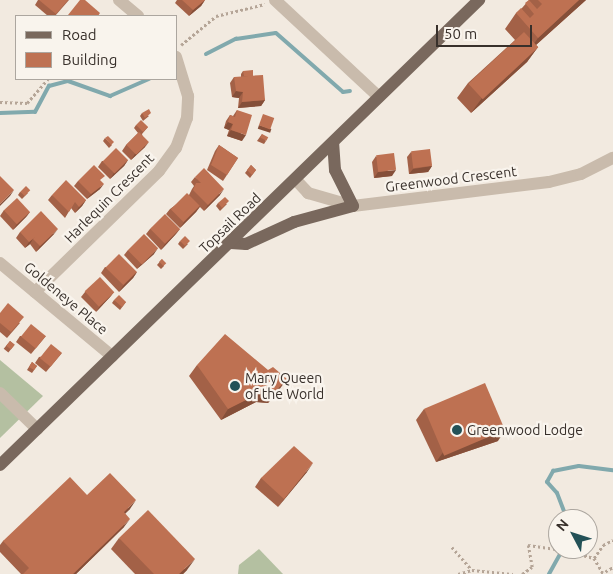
<!DOCTYPE html>
<style>
body{margin:0}
#map{position:relative;width:613px;height:574px;overflow:hidden;background:#f2eae0;font-family:Ubuntu,sans-serif}
div>[style]{position:absolute}
[style*='--x']{left:calc(var(--x)*1px);top:calc(var(--y)*1px);width:calc(var(--w)*1px);rotate:calc(var(--a)*1deg)}
.green>*{inset:0;background:#b4c0a1}
.stream>*{height:4px;margin:-2px;padding:0 2px;transform-origin:2px;border-radius:2px;background:#81a9ad}
.path>*{height:2.5px;margin-top:-1.25px;transform-origin:0;background:repeating-linear-gradient(90deg,#b5a597 0 2.5px,transparent 0 5px)}
.minor>*{height:12px;margin:-6px;padding:0 6px;transform-origin:6px;border-radius:6px;background:#c9bbac}
.major>*{height:12px;margin:-6px;padding:0 6px;transform-origin:6px;border-radius:6px;background:#79685d}
.wall>*{inset:0;background:#a36147;transform-origin:0 0}
.shaded-wall>*{inset:0;background:#854f39;transform-origin:0 0}
.building>*{inset:0;background:#be7152;transform-origin:0 0}
.dots>*{width:14px;height:14px;translate:-50% -50%;box-sizing:border-box;border:2px solid #f9f4ed;border-radius:50%}
span{translate:-50% -50%;white-space:nowrap;text-align:center;line-height:1.15;-webkit-text-stroke:4.5px #f9f4ed;paint-order:stroke}
.street-label{font-size:14px;color:#38302b}
.poi-label{font-size:14px;color:#38302b}
.left{translate:0 -50%;text-align:left}
.legend{position:absolute;left:15px;top:15px;width:162px;height:65px;box-sizing:border-box;background:#f9f4ed;border:1px solid #aca69f;margin:0;padding:6px 9px;list-style:none;font-size:15px;color:#38302b}
.legend li{display:flex;align-items:center;gap:10px;height:25px}
.legend b{width:25px;border:1px solid #aca69f}
.north{position:absolute;left:548px;top:509px;width:50px;height:50px;box-sizing:border-box;background:#f9f4ed;border:1px solid #aca69f;border-radius:50%;rotate:310deg;font-size:14px;font-weight:700;line-height:20px;text-align:center;color:#38302b}
.north::after{content:'';display:block;margin:auto;width:18px;height:22px;background:#235157;clip-path:polygon(50% 0,100% 100%,50% 72%,0 100%)}
.scale{position:absolute;left:436px;top:25px;width:96px;height:22px;box-sizing:border-box;border:2px solid #38302b;border-top:0;padding-left:6px;font-size:15px;line-height:18px;white-space:nowrap;color:#38302b;-webkit-text-stroke:4px #f9f4ed;paint-order:stroke}
</style>
<div id="map">
<div class="green">
<div style="clip-path:polygon(0 360px,43px 396px,0 438px)"></div>
<div style="clip-path:polygon(259px 549px,283px 574px,238px 574px,239px 565px)"></div>
</div>
<div class="stream">
<div style="--x:206;--y:54;--w:34;--a:-27"></div>
<div style="--x:236;--y:39;--w:40;--a:-8.5"></div>
<div style="--x:276;--y:33;--w:89;--a:41.4"></div>
<div style="--x:343;--y:92;--w:7;--a:-8"></div>
<div style="--x:0;--y:113;--w:35;--a:-2"></div>
<div style="--x:35;--y:112;--w:30;--a:-62"></div>
<div style="--x:49;--y:86;--w:20;--a:-15"></div>
<div style="--x:68;--y:81;--w:45;--a:19.7"></div>
<div style="--x:110;--y:96;--w:43;--a:-23.6"></div>
<div style="--x:567;--y:519;--w:28;--a:-111"></div>
<div style="--x:557;--y:493;--w:15;--a:-132"></div>
<div style="--x:547;--y:482;--w:13;--a:-61"></div>
<div style="--x:553;--y:471;--w:26;--a:-11"></div>
<div style="--x:579;--y:466;--w:34;--a:7"></div>
<div style="--x:549;--y:574;--w:29;--a:-61"></div>
</div>
<div class="path">
<div style="--x:181;--y:45;--w:45;--a:-39.6"></div>
<div style="--x:216;--y:16;--w:50;--a:-13.8"></div>
<div style="--x:0;--y:102;--w:27;--a:2"></div>
<div style="--x:27;--y:103;--w:32;--a:-49"></div>
<div style="--x:452;--y:547;--w:30;--a:49"></div>
<div style="--x:560;--y:549;--w:35;--a:15"></div>
<div style="--x:594;--y:558;--w:16;--a:-55"></div>
<div style="--x:603;--y:545;--w:11;--a:-27"></div>
<div style="--x:594;--y:558;--w:17;--a:59"></div>
<div style="--x:458;--y:574;--w:15;--a:-16"></div>
<div style="--x:472;--y:570;--w:41;--a:5.6"></div>
<div style="--x:522;--y:574;--w:12;--a:-35"></div>
<div style="--x:532;--y:567;--w:22;--a:-100"></div>
<div style="--x:528;--y:545;--w:30;--a:8"></div>
<div style="--x:601;--y:574;--w:14;--a:-30"></div>
</div>
<div class="minor">
<div style="--x:119;--y:0;--w:25;--a:40"></div>
<div style="--x:275;--y:0;--w:142;--a:43"></div>
<div style="--x:296;--y:180;--w:18;--a:47"></div>
<div style="--x:308;--y:193;--w:47;--a:16.1"></div>
<div style="--x:353;--y:206;--w:197;--a:-7"></div>
<div style="--x:549;--y:182;--w:33;--a:-14"></div>
<div style="--x:581;--y:174;--w:36;--a:-27"></div>
<div style="--x:0;--y:263;--w:146;--a:39.7"></div>
<div style="--x:35;--y:292;--w:173;--a:-44.3"></div>
<div style="--x:159;--y:171;--w:29;--a:-54"></div>
<div style="--x:176;--y:148;--w:32;--a:-70"></div>
<div style="--x:187;--y:118;--w:22;--a:-87"></div>
<div style="--x:188;--y:96;--w:41;--a:-107.1"></div>
<div style="--x:0;--y:393;--w:52;--a:44.2"></div>
</div>
<div class="major">
<div style="--x:231;--y:243;--w:15;--a:4"></div>
<div style="--x:246;--y:244;--w:53;--a:-24.6"></div>
<div style="--x:294;--y:222;--w:61;--a:-15.2"></div>
<div style="--x:353;--y:206;--w:40;--a:-116.6"></div>
<div style="--x:335;--y:170;--w:27;--a:-94"></div>
<div style="--x:0;--y:465;--w:668;--a:-44.15"></div>
</div>
<div class="wall">
<div style="clip-path:polygon(38px 0,69px 0,55px 16px,48px 16px,35px 5px)"></div>
<div style="clip-path:polygon(177px 0,205px 0,201px 6px,189px 16px,175px 3px)"></div>
<div style="clip-path:polygon(529px 0,586px 0,536px 45px,538px 47px,527px 62px,471px 113px,457px 98px,468px 83px,515px 40px,505px 29px,516px 13px,522px 8px)"></div>
<div style="clip-path:polygon(243px 71px,253px 76px,265px 100px,261px 106px,238px 108px,239px 98px,232px 97px,230px 83px,234px 77px,241px 77px,241px 74px)"></div>
<div style="clip-path:polygon(237px 110px,242px 141px,227px 136px,229px 130px,224px 128px,226px 121px,230px 115px,233px 116px)"></div>
<div style="clip-path:polygon(142px 113px,149px 116px,143px 121px,140px 116px)"></div>
<div style="clip-path:polygon(136px 125px,148px 127px,142px 134px,145px 147px,131px 160px,122px 151px,126px 145px,138px 133px,134px 128px)"></div>
<div style="clip-path:polygon(262px 134px,266px 141px,264px 144px,257px 141px)"></div>
<div style="clip-path:polygon(105px 138px,112px 145px,109px 148px,103px 141px)"></div>
<div style="clip-path:polygon(219px 145px,238px 158px,223px 181px,207px 170px,215px 151px)"></div>
<div style="clip-path:polygon(411px 152px,432px 166px,428px 172px,409px 174px,407px 157px)"></div>
<div style="clip-path:polygon(376px 156px,392px 176px,374px 178px,372px 162px)"></div>
<div style="clip-path:polygon(128px 160px,124px 166px,110px 179px,98px 167px,102px 161px)"></div>
<div style="clip-path:polygon(251px 165px,256px 170px,250px 178px,245px 173px)"></div>
<div style="clip-path:polygon(195px 177px,220px 195px,204px 211px,200px 207px,196px 212px,180px 228px,166px 214px,170px 209px,189px 195px,192px 189px,194px 186px,191px 182px)"></div>
<div style="clip-path:polygon(78px 181px,101px 181px,100px 189px,87px 199px,74px 186px)"></div>
<div style="clip-path:polygon(20px 192px,28px 193px,22px 199px,18px 195px)"></div>
<div style="clip-path:polygon(52px 195px,86px 200px,82px 206px,75px 213px,71px 208px,65px 218px,48px 200px)"></div>
<div style="clip-path:polygon(218px 203px,227px 204px,220px 211px,216px 206px)"></div>
<div style="clip-path:polygon(4px 210px,30px 212px,26px 217px,13px 230px,0 216px)"></div>
<div style="clip-path:polygon(150px 229px,180px 229px,175px 235px,161px 250px,146px 234px)"></div>
<div style="clip-path:polygon(20px 232px,54px 234px,36px 252px,30px 244px,25px 248px,16px 238px)"></div>
<div style="clip-path:polygon(180px 241px,188px 244px,183px 249px,178px 244px)"></div>
<div style="clip-path:polygon(128px 250px,154px 254px,137px 269px,124px 255px)"></div>
<div style="clip-path:polygon(162px 259px,164px 266px,161px 269px,157px 265px)"></div>
<div style="clip-path:polygon(105px 267px,137px 272px,133px 278px,119px 292px,101px 273px)"></div>
<div style="clip-path:polygon(85px 292px,114px 292px,110px 297px,96px 312px,81px 297px)"></div>
<div style="clip-path:polygon(114px 300px,126px 302px,120px 310px,112px 303px)"></div>
<div style="clip-path:polygon(0 313px,20px 323px,7px 338px,0 332px)"></div>
<div style="clip-path:polygon(20px 336px,46px 336px,31px 354px,16px 342px)"></div>
<div style="left:10px;top:341px;width:6px;height:10px;rotate:39deg"></div>
<div style="clip-path:polygon(62px 353px,46px 372px,35px 363px,39px 357px)"></div>
<div style="clip-path:polygon(32px 362px,37px 366px,32px 373px,27px 370px)"></div>
<div style="clip-path:polygon(197px 365px,279px 390px,268px 403px,256px 402px,221px 420px,189px 376px)"></div>
<div style="clip-path:polygon(424px 409px,498px 441px,436px 462px,416px 420px)"></div>
<div style="clip-path:polygon(307px 472px,278px 507px,255px 487px,261px 478px)"></div>
<div style="clip-path:polygon(87px 495px,130px 509px,125px 513px,124px 527px,76px 574px,21px 574px,0 552px,0 545px,3px 541px)"></div>
<div style="clip-path:polygon(119px 538px,187px 570px,183px 574px,135px 574px,111px 549px)"></div>
</div>
<div class="shaded-wall">
<div style="clip-path:polygon(205px 0,201px 6px,189px 16px,193px 10px)"></div>
<div style="clip-path:polygon(579px 0,586px 0,527px 53px,538px 38px)"></div>
<div style="clip-path:polygon(538px 47px,527px 62px,471px 113px,482px 98px)"></div>
<div style="clip-path:polygon(236px 91px,243px 92px,239px 98px,232px 97px)"></div>
<div style="clip-path:polygon(265px 100px,261px 106px,238px 108px,242px 102px)"></div>
<div style="clip-path:polygon(228px 122px,233px 124px,229px 130px,224px 128px)"></div>
<div style="left:259px;top:125px;width:13px;height:4px;rotate:18deg"></div>
<div style="clip-path:polygon(231px 130px,246px 135px,242px 141px,227px 136px)"></div>
<div style="clip-path:polygon(149px 142px,145px 147px,131px 160px,135px 154px)"></div>
<div style="clip-path:polygon(128px 160px,124px 166px,110px 179px,114px 173px)"></div>
<div style="clip-path:polygon(432px 166px,428px 172px,409px 174px,413px 169px)"></div>
<div style="clip-path:polygon(396px 170px,392px 176px,374px 178px,378px 172px)"></div>
<div style="clip-path:polygon(104px 184px,100px 189px,87px 199px,91px 194px)"></div>
<div style="clip-path:polygon(224px 189px,220px 195px,204px 211px,208px 205px)"></div>
<div style="clip-path:polygon(14px 190px,10px 196px,0 206px,0 204px)"></div>
<div style="clip-path:polygon(86px 200px,82px 206px,75px 213px,79px 207px)"></div>
<div style="clip-path:polygon(200px 206px,196px 212px,180px 228px,184px 222px)"></div>
<div style="clip-path:polygon(30px 212px,26px 217px,13px 230px,17px 224px)"></div>
<div style="clip-path:polygon(58px 229px,54px 234px,36px 252px,40px 246px)"></div>
<div style="clip-path:polygon(180px 229px,175px 235px,161px 250px,165px 244px)"></div>
<div style="clip-path:polygon(33px 239px,30px 244px,25px 248px,29px 242px)"></div>
<div style="clip-path:polygon(158px 248px,154px 254px,137px 269px,141px 264px)"></div>
<div style="clip-path:polygon(137px 272px,133px 278px,119px 292px,123px 286px)"></div>
<div style="clip-path:polygon(114px 292px,110px 297px,96px 312px,100px 306px)"></div>
<div style="clip-path:polygon(287px 379px,279px 390px,268px 403px,256px 402px,221px 420px,228px 409px)"></div>
<div style="clip-path:polygon(505px 430px,498px 441px,436px 462px,444px 451px)"></div>
<div style="clip-path:polygon(313px 463px,307px 472px,278px 507px,284px 499px)"></div>
<div style="clip-path:polygon(136px 500px,130px 509px,118px 521px,124px 512px)"></div>
<div style="clip-path:polygon(130px 519px,124px 527px,76px 574px,73px 574px)"></div>
<div style="clip-path:polygon(195px 559px,187px 570px,183px 574px,179px 574px)"></div>
</div>
<div class="building">
<div style="clip-path:polygon(39px 0,68px 0,56px 14px)"></div>
<div style="clip-path:polygon(80px 0,85px 0,100px 13px,98px 16px,69px 16px,68px 15px)"></div>
<div style="clip-path:polygon(182px 0,205px 0,193px 10px)"></div>
<div style="clip-path:polygon(529px 0,537px 9px,542px 4px,538px 0,579px 0,538px 38px,516px 13px,521px 8px,530px 18px,534px 14px,525px 3px)"></div>
<div style="left:524px;top:32px;width:21px;height:76px;rotate:47deg"></div>
<div style="clip-path:polygon(253px 70px,253px 76px,244px 76px,243px 71px)"></div>
<div style="clip-path:polygon(263px 75px,265px 100px,242px 102px,243px 92px,236px 91px,234px 77px)"></div>
<div style="clip-path:polygon(149px 109px,151px 113px,145px 118px,142px 113px)"></div>
<div style="clip-path:polygon(237px 110px,252px 115px,246px 135px,231px 130px,233px 124px,228px 122px,230px 115px,235px 117px)"></div>
<div style="left:263px;top:114px;width:12px;height:12px;rotate:20deg"></div>
<div style="left:141px;top:120px;width:10px;height:7px;rotate:45deg"></div>
<div style="left:139px;top:132px;width:14px;height:18px;rotate:45deg"></div>
<div style="left:262px;top:134px;width:7px;height:4px;rotate:27deg"></div>
<div style="clip-path:polygon(108px 136px,114px 142px,111px 145px,105px 138px)"></div>
<div style="clip-path:polygon(219px 145px,238px 158px,227px 175px,211px 165px)"></div>
<div style="left:116px;top:148px;width:17px;height:19px;rotate:45deg"></div>
<div style="left:430px;top:149px;width:17px;height:19px;rotate:83deg"></div>
<div style="left:394px;top:153px;width:17px;height:18px;rotate:83deg"></div>
<div style="clip-path:polygon(94px 165px,105px 176px,100px 180px,104px 184px,91px 194px,78px 181px)"></div>
<div style="clip-path:polygon(251px 165px,256px 170px,252px 175px,247px 170px)"></div>
<div style="clip-path:polygon(204px 168px,224px 189px,208px 205px,193px 190px,196px 183px,201px 183px,195px 177px)"></div>
<div style="clip-path:polygon(0 176px,14px 190px,0 204px)"></div>
<div style="clip-path:polygon(66px 180px,86px 200px,79px 207px,75px 202px,69px 212px,52px 195px)"></div>
<div style="left:26px;top:186px;width:6px;height:8px;rotate:45deg"></div>
<div style="left:187px;top:193px;width:18px;height:23px;rotate:45deg"></div>
<div style="clip-path:polygon(225px 197px,229px 201px,222px 208px,218px 203px)"></div>
<div style="left:17px;top:198px;width:19px;height:18px;rotate:47deg"></div>
<div style="clip-path:polygon(41px 211px,58px 229px,40px 246px,33px 239px,35px 237px,29px 242px,20px 232px)"></div>
<div style="left:165px;top:214px;width:21px;height:21px;rotate:45deg"></div>
<div style="left:144px;top:234px;width:20px;height:23px;rotate:45deg"></div>
<div style="left:185px;top:236px;width:7px;height:7px;rotate:45deg"></div>
<div style="left:119px;top:254px;width:25px;height:19px;rotate:45deg"></div>
<div style="left:162px;top:259px;width:6px;height:4px;rotate:45deg"></div>
<div style="left:100px;top:277px;width:21px;height:21px;rotate:47deg"></div>
<div style="clip-path:polygon(119px 295px,126px 302px,122px 307px,114px 300px)"></div>
<div style="clip-path:polygon(8px 303px,24px 317px,11px 332px,0 323px,0 313px)"></div>
<div style="left:31px;top:324px;width:19px;height:16px;rotate:39deg"></div>
<div style="clip-path:polygon(225px 334px,268px 370px,273px 367px,287px 379px,275px 392px,264px 391px,228px 409px,197px 365px)"></div>
<div style="left:10px;top:341px;width:6px;height:6px;rotate:39deg"></div>
<div style="left:51px;top:344px;width:14px;height:18px;rotate:39deg"></div>
<div style="clip-path:polygon(32px 362px,37px 366px,34px 370px,29px 367px)"></div>
<div style="left:485px;top:383px;width:51px;height:66px;rotate:67deg"></div>
<div style="clip-path:polygon(294px 446px,313px 463px,284px 499px,261px 478px)"></div>
<div style="clip-path:polygon(110px 473px,136px 500px,124px 512px,130px 519px,73px 574px,23px 574px,29px 568px,3px 541px,70px 477px,87px 495px)"></div>
<div style="clip-path:polygon(148px 510px,195px 559px,179px 574px,154px 574px,119px 538px)"></div>
</div>
<div class="dots">
<div style="left:235px;top:386px;background:#235157"></div>
<div style="left:457px;top:430px;background:#235157"></div>
</div>
<div class="street-label">
<span style="left:451px;top:179px;rotate:-7deg">Greenwood Crescent</span>
<span style="left:109px;top:198px;rotate:-45deg">Harlequin Crescent</span>
<span style="left:230px;top:223px;rotate:-44deg">Topsail Road</span>
<span style="left:66px;top:298px;rotate:40deg">Goldeneye Place</span>
</div>
<div class="poi-label">
<span class="left" style="left:245px;top:386px">Mary Queen<br>of the World</span>
<span class="left" style="left:467px;top:430px">Greenwood Lodge</span>
</div>
<ul class="legend">
<li><b style="height:6px;background:#79685d"></b>Road</li>
<li><b style="height:14px;background:#be7152"></b>Building</li>
</ul>
<div class="north">N</div>
<div class="scale">50 m</div>
</div>
